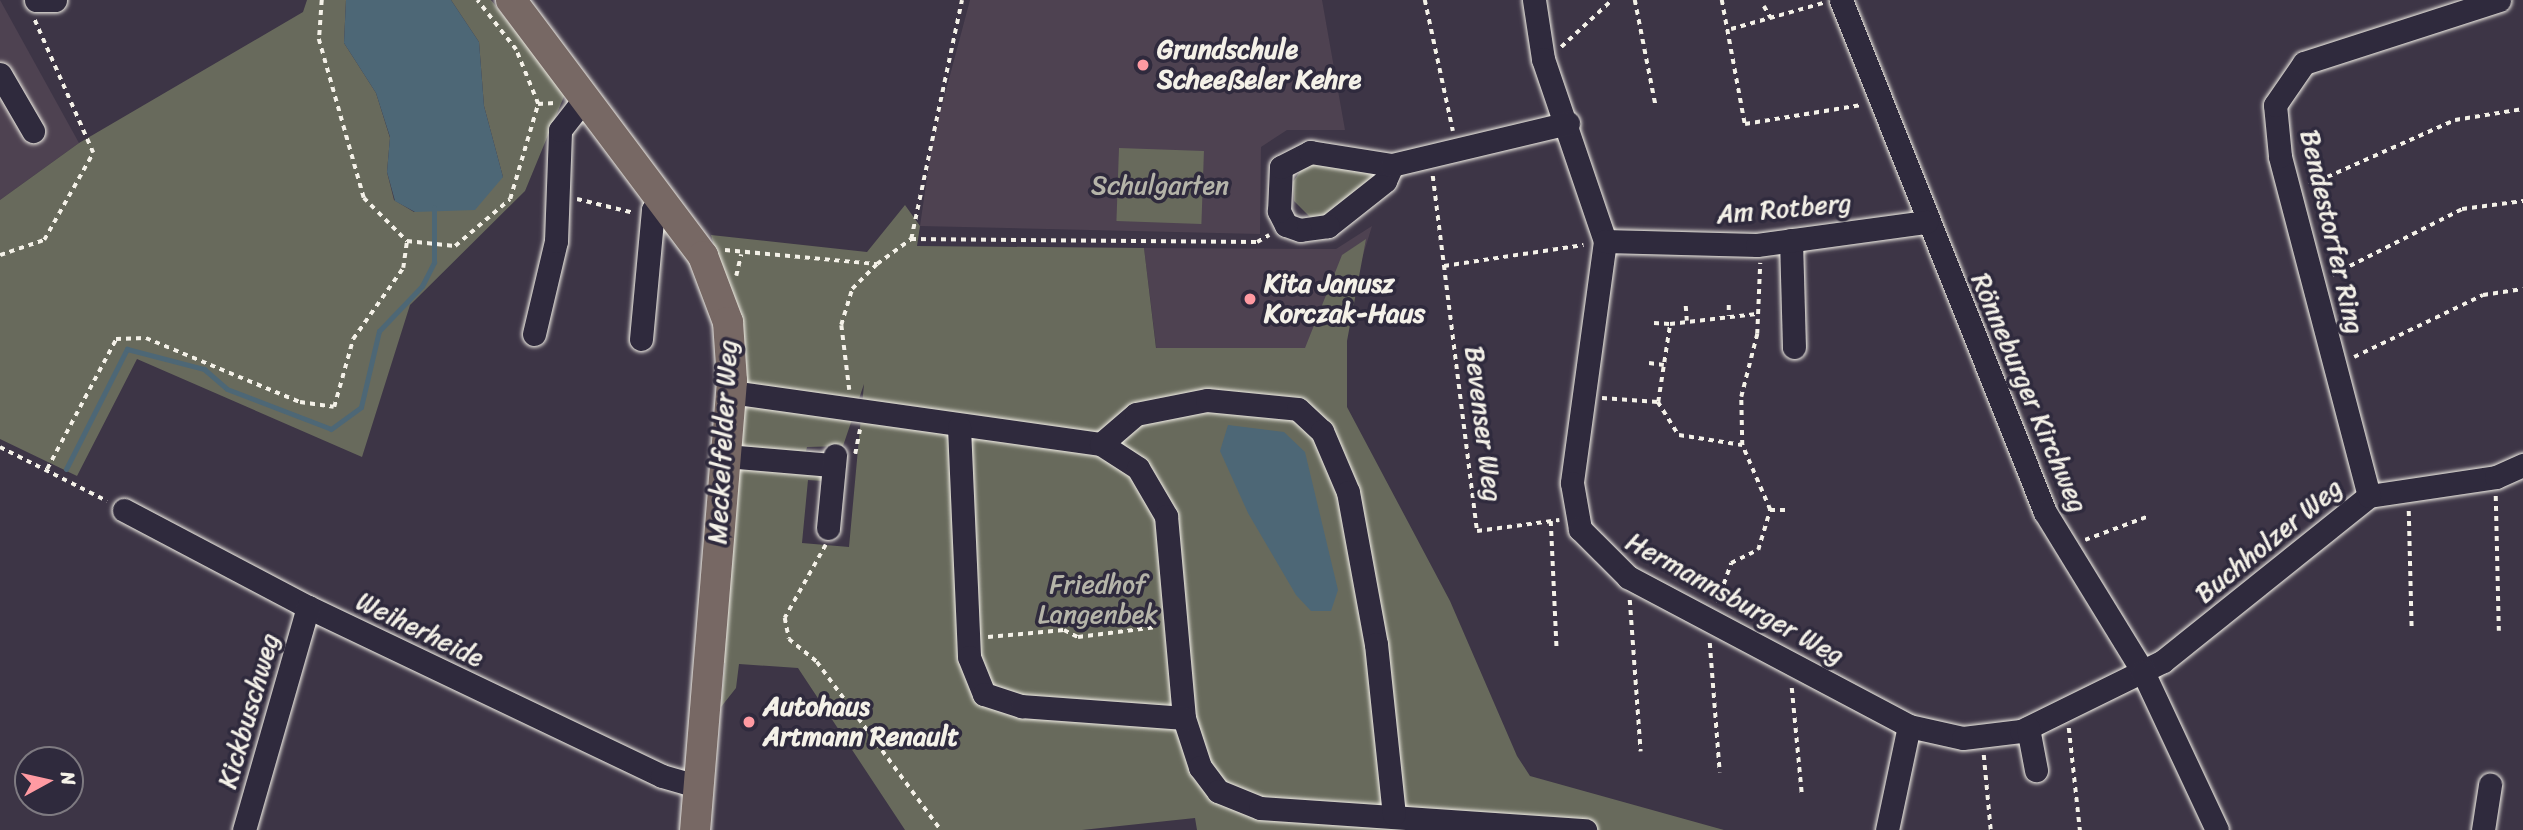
<!DOCTYPE html>
<meta charset="utf-8">
<style>
body{margin:0}
#map{position:relative;width:2523px;height:830px;overflow:hidden;background:#3d3546;font-family:Sriracha,sans-serif}
div>[style]{position:absolute}
[style*='--x']{left:calc(var(--x)*1px);top:calc(var(--y)*1px);width:calc(var(--w)*1px);rotate:calc(var(--a)*1deg)}
.built>*{inset:0;background:#4e4251}
.green>*{inset:0;background:#686a5c;transform-origin:0 0}
.water>*{inset:0;background:#4d6776}
.stream>*{height:5px;margin:-2.5px;padding:0 2.5px;transform-origin:2.5px;border-radius:2.5px;background:#4d6776}
.path>*{height:3.5px;margin-top:-1.75px;transform-origin:0;background:repeating-linear-gradient(90deg,#f4f1e8 0 5px,transparent 0 10px)}
.roads{filter:drop-shadow(0 0 2px #f4f1e8) drop-shadow(0 0 2px #f4f1e8)}
.minor>*{height:23px;margin:-11.5px;padding:0 11.5px;transform-origin:11.5px;border-radius:11.5px;background:#2f2a3d}
.major>*{height:30px;margin:-15px;padding:0 15px;transform-origin:15px;border-radius:15px;background:#776864}
.dots>*{width:19px;height:19px;translate:-50% -50%;box-sizing:border-box;border:4px solid #2f2a3d;border-radius:50%}
span{translate:-50% -50%;white-space:nowrap;text-align:center;line-height:1.15;-webkit-text-stroke:7px #2f2a3d;paint-order:stroke}
.poi-label{font-size:26px;color:#f4f1e8;font-weight:700}
.left{translate:0 -50%;text-align:left}
.park-label{font-size:26px;color:#b5b4a9}
.street-label{font-size:26px;color:#f4f1e8}
.north{position:absolute;left:14px;top:746px;width:70px;height:70px;box-sizing:border-box;background:#2f2a3d;border:2px solid #7e7a81;border-radius:50%;rotate:82deg;font-size:19px;font-weight:700;line-height:28px;text-align:center;color:#f4f1e8}
.north::after{content:'';display:block;margin:auto;width:24px;height:32px;background:#ff9aa2;clip-path:polygon(50% 0,100% 100%,50% 72%,0 100%)}
</style>
<div id="map">
<div class="built">
<div style="clip-path:polygon(0 0,79px 143px,0 200px)"></div>
<div style="clip-path:polygon(970px 0,1322px 0,1345px 130px,1287px 130px,1261px 147px,1260px 234px,920px 226px,932px 143px)"></div>
<div style="clip-path:polygon(1372px 226px,1329px 366px,1158px 362px,1144px 248px,1336px 249px)"></div>
</div>
<div class="green">
<div style="clip-path:polygon(307px 0,346px 0,344px 43px,376px 93px,390px 138px,387px 172px,394px 200px,414px 212px,503px 177px,484px 106px,479px 42px,451px 0,491px 0,565px 94px,525px 191px,410px 305px,362px 457px,137px 359px,77px 476px,0 439px,0 200px,79px 143px,303px 12px)"></div>
<div style="left:1119px;top:148px;width:85px;height:73px;rotate:2deg"></div>
<div style="clip-path:polygon(1324px 161px,1372px 166px,1371px 181px,1329px 216px,1310px 217px,1294px 201px,1293px 182px,1304px 165px)"></div>
<div style="clip-path:polygon(905px 205px,920px 226px,917px 246px,1144px 248px,1156px 348px,1305px 348px,1342px 255px,1366px 239px,1347px 341px,1347px 407px,1450px 601px,1517px 756px,1530px 776px,1724px 830px,1197px 830px,1195px 818px,1082px 830px,905px 830px,798px 668px,739px 664px,736px 688px,721px 707px,725px 663px,718px 662px,733px 467px,823px 474px,823px 481px,808px 480px,802px 543px,849px 547px,864px 384px,843px 446px,807px 447px,805px 455px,733px 453px,724px 281px,711px 235px,867px 252px)"></div>
</div>
<div class="water">
<div style="clip-path:polygon(346px 0,451px 0,479px 42px,484px 106px,503px 177px,475px 210px,415px 212px,395px 201px,387px 172px,390px 137px,376px 93px,344px 43px)"></div>
<div style="clip-path:polygon(1228px 425px,1284px 432px,1305px 452px,1338px 590px,1331px 611px,1311px 611px,1296px 595px,1248px 513px,1220px 451px)"></div>
</div>
<div class="stream">
<div style="--x:66;--y:469;--w:135;--a:-63.1"></div>
<div style="--x:127;--y:349;--w:80;--a:14.6"></div>
<div style="--x:204;--y:369;--w:30;--a:41"></div>
<div style="--x:227;--y:389;--w:111;--a:21"></div>
<div style="--x:331;--y:429;--w:37;--a:-36"></div>
<div style="--x:361;--y:407;--w:78;--a:-76.7"></div>
<div style="--x:379;--y:331;--w:62;--a:-46.3"></div>
<div style="--x:422;--y:286;--w:27;--a:-63"></div>
<div style="--x:434;--y:262;--w:55;--a:-90"></div>
</div>
<div class="path">
<div style="--x:322;--y:0;--w:39;--a:94"></div>
<div style="--x:319;--y:39;--w:165;--a:74.2"></div>
<div style="--x:364;--y:198;--w:61;--a:45"></div>
<div style="--x:407;--y:241;--w:48;--a:5.9"></div>
<div style="--x:455;--y:246;--w:72;--a:-40.5"></div>
<div style="--x:510;--y:199;--w:99;--a:-73.6"></div>
<div style="--x:538;--y:104;--w:58;--a:-112.2"></div>
<div style="--x:516;--y:50;--w:63;--a:-128"></div>
<div style="--x:1425;--y:0;--w:134;--a:77.9"></div>
<div style="--x:1635;--y:0;--w:109;--a:78.9"></div>
<div style="--x:1722;--y:0;--w:126;--a:79.5"></div>
<div style="--x:1745;--y:124;--w:118;--a:-9.3"></div>
<div style="--x:1764;--y:6;--w:14;--a:60"></div>
<div style="--x:1731;--y:29;--w:96;--a:-15.8"></div>
<div style="--x:1561;--y:47;--w:69;--a:-42.7"></div>
<div style="--x:538;--y:104;--w:17;--a:-3"></div>
<div style="--x:1433;--y:176;--w:358;--a:82.9"></div>
<div style="--x:1477;--y:531;--w:83;--a:-7.6"></div>
<div style="--x:2309;--y:185;--w:160;--a:-24"></div>
<div style="--x:2455;--y:120;--w:69;--a:-9.2"></div>
<div style="--x:577;--y:199;--w:59;--a:13.8"></div>
<div style="--x:911;--y:239;--w:244;--a:-78"></div>
<div style="--x:725;--y:250;--w:153;--a:5.3"></div>
<div style="--x:877;--y:264;--w:42;--a:-36.3"></div>
<div style="--x:911;--y:239;--w:346;--a:0.5"></div>
<div style="--x:1257;--y:242;--w:14;--a:-30"></div>
<div style="--x:0;--y:255;--w:46;--a:-18.8"></div>
<div style="--x:44;--y:240;--w:100;--a:-60.6"></div>
<div style="--x:93;--y:153;--w:146;--a:-113.8"></div>
<div style="--x:1444;--y:266;--w:141;--a:-8.6"></div>
<div style="--x:2332;--y:275;--w:146;--a:-26.9"></div>
<div style="--x:2462;--y:209;--w:62;--a:-7.5"></div>
<div style="--x:736;--y:276;--w:22;--a:-77"></div>
<div style="--x:1729;--y:305;--w:11;--a:90"></div>
<div style="--x:1686;--y:306;--w:15;--a:86"></div>
<div style="--x:1654;--y:323;--w:16;--a:4"></div>
<div style="--x:2354;--y:357;--w:143;--a:-25.7"></div>
<div style="--x:2483;--y:295;--w:40;--a:-8.5"></div>
<div style="--x:1649;--y:363;--w:15;--a:8"></div>
<div style="--x:849;--y:390;--w:65;--a:-97"></div>
<div style="--x:841;--y:325;--w:38;--a:-73"></div>
<div style="--x:852;--y:289;--w:35;--a:-45"></div>
<div style="--x:1602;--y:398;--w:56;--a:4.1"></div>
<div style="--x:1658;--y:402;--w:39;--a:58"></div>
<div style="--x:1679;--y:435;--w:64;--a:9"></div>
<div style="--x:1658;--y:402;--w:79;--a:-81.3"></div>
<div style="--x:1670;--y:324;--w:87;--a:-6.6"></div>
<div style="--x:0;--y:447;--w:120;--a:26.8"></div>
<div style="--x:855;--y:454;--w:25;--a:-79"></div>
<div style="--x:47;--y:469;--w:147;--a:-62"></div>
<div style="--x:116;--y:339;--w:30;--a:-2"></div>
<div style="--x:146;--y:338;--w:167;--a:22.6"></div>
<div style="--x:300;--y:402;--w:34;--a:8"></div>
<div style="--x:334;--y:407;--w:71;--a:-74.4"></div>
<div style="--x:353;--y:339;--w:87;--a:-54.8"></div>
<div style="--x:403;--y:268;--w:27;--a:-82"></div>
<div style="--x:2496;--y:496;--w:135;--a:88.7"></div>
<div style="--x:1770;--y:510;--w:18;--a:0"></div>
<div style="--x:2409;--y:511;--w:119;--a:88.6"></div>
<div style="--x:1551;--y:521;--w:130;--a:87.4"></div>
<div style="--x:2085;--y:540;--w:68;--a:-20.6"></div>
<div style="--x:826;--y:545;--w:84;--a:119.3"></div>
<div style="--x:785;--y:618;--w:21;--a:79"></div>
<div style="--x:789;--y:639;--w:36;--a:39"></div>
<div style="--x:817;--y:662;--w:209;--a:53.6"></div>
<div style="--x:1630;--y:600;--w:152;--a:85.9"></div>
<div style="--x:1717;--y:603;--w:42;--a:-70.7"></div>
<div style="--x:1731;--y:563;--w:30;--a:-26"></div>
<div style="--x:1758;--y:550;--w:42;--a:-73.3"></div>
<div style="--x:1770;--y:510;--w:71;--a:-113.3"></div>
<div style="--x:1742;--y:445;--w:48;--a:-91.2"></div>
<div style="--x:1741;--y:397;--w:65;--a:-75.7"></div>
<div style="--x:1757;--y:334;--w:71;--a:-87.6"></div>
<div style="--x:988;--y:637;--w:76;--a:-5.3"></div>
<div style="--x:1064;--y:630;--w:16;--a:27"></div>
<div style="--x:1078;--y:637;--w:79;--a:-7.3"></div>
<div style="--x:1710;--y:643;--w:130;--a:85.6"></div>
<div style="--x:1792;--y:688;--w:106;--a:84.6"></div>
<div style="--x:2069;--y:728;--w:103;--a:83.8"></div>
<div style="--x:1984;--y:755;--w:75;--a:84.7"></div>
</div>
<div class="roads">
<div class="minor">
<div style="--x:36;--y:0;--w:19;--a:0"></div>
<div style="--x:1534;--y:0;--w:60;--a:81.3"></div>
<div style="--x:1543;--y:59;--w:192;--a:71.2"></div>
<div style="--x:1605;--y:241;--w:244;--a:97.8"></div>
<div style="--x:1572;--y:483;--w:47;--a:80.1"></div>
<div style="--x:1580;--y:529;--w:68;--a:45"></div>
<div style="--x:1628;--y:577;--w:318;--a:27.9"></div>
<div style="--x:1909;--y:726;--w:55;--a:12.5"></div>
<div style="--x:1963;--y:738;--w:58;--a:-6.9"></div>
<div style="--x:2021;--y:731;--w:158;--a:-26.2"></div>
<div style="--x:2163;--y:661;--w:264;--a:-38.7"></div>
<div style="--x:2369;--y:496;--w:128;--a:-8.5"></div>
<div style="--x:2496;--y:477;--w:30;--a:-24"></div>
<div style="--x:1841;--y:0;--w:551;--a:68.28"></div>
<div style="--x:2045;--y:512;--w:188;--a:58.5"></div>
<div style="--x:2143;--y:672;--w:174;--a:64.9"></div>
<div style="--x:0;--y:74;--w:66;--a:59.9"></div>
<div style="--x:1392;--y:165;--w:17;--a:114"></div>
<div style="--x:1385;--y:181;--w:73;--a:141.7"></div>
<div style="--x:1328;--y:226;--w:28;--a:172"></div>
<div style="--x:1300;--y:230;--w:15;--a:-160"></div>
<div style="--x:1286;--y:225;--w:16;--a:-117"></div>
<div style="--x:1279;--y:211;--w:44;--a:-87.4"></div>
<div style="--x:1281;--y:167;--w:33;--a:-27"></div>
<div style="--x:1310;--y:152;--w:83;--a:9"></div>
<div style="--x:1392;--y:165;--w:181;--a:-13.4"></div>
<div style="--x:1791;--y:240;--w:107;--a:88.4"></div>
<div style="--x:1605;--y:241;--w:152;--a:1.5"></div>
<div style="--x:1757;--y:245;--w:171;--a:-7.8"></div>
<div style="--x:534;--y:334;--w:96;--a:-76.7"></div>
<div style="--x:556;--y:241;--w:111;--a:-87.9"></div>
<div style="--x:560;--y:130;--w:41;--a:-52"></div>
<div style="--x:641;--y:339;--w:130;--a:-84.7"></div>
<div style="--x:653;--y:210;--w:13;--a:-42"></div>
<div style="--x:731;--y:392;--w:374;--a:8"></div>
<div style="--x:1101;--y:444;--w:44;--a:33"></div>
<div style="--x:1138;--y:468;--w:56;--a:59.7"></div>
<div style="--x:1166;--y:516;--w:203;--a:84.9"></div>
<div style="--x:1184;--y:718;--w:52;--a:71.9"></div>
<div style="--x:1200;--y:767;--w:30;--a:53"></div>
<div style="--x:1218;--y:791;--w:45;--a:22"></div>
<div style="--x:1260;--y:808;--w:326;--a:3.9"></div>
<div style="--x:959;--y:427;--w:230;--a:87.5"></div>
<div style="--x:969;--y:657;--w:40;--a:68"></div>
<div style="--x:984;--y:694;--w:40;--a:18"></div>
<div style="--x:1022;--y:706;--w:162;--a:4.2"></div>
<div style="--x:1101;--y:444;--w:46;--a:-40.6"></div>
<div style="--x:1136;--y:414;--w:72;--a:-11.2"></div>
<div style="--x:1207;--y:400;--w:91;--a:5.6"></div>
<div style="--x:1298;--y:409;--w:33;--a:43"></div>
<div style="--x:1322;--y:431;--w:66;--a:66.9"></div>
<div style="--x:1348;--y:492;--w:155;--a:79.6"></div>
<div style="--x:1376;--y:644;--w:171;--a:84"></div>
<div style="--x:726;--y:456;--w:106;--a:4.9"></div>
<div style="--x:2369;--y:496;--w:351;--a:-104.7"></div>
<div style="--x:2280;--y:156;--w:51;--a:-95.6"></div>
<div style="--x:2275;--y:105;--w:51;--a:-55.4"></div>
<div style="--x:2304;--y:63;--w:205;--a:-17.9"></div>
<div style="--x:124;--y:510;--w:208;--a:27.8"></div>
<div style="--x:308;--y:607;--w:392;--a:25.5"></div>
<div style="--x:662;--y:776;--w:37;--a:16"></div>
<div style="--x:828;--y:528;--w:73;--a:-84.5"></div>
<div style="--x:2028;--y:728;--w:43;--a:79.2"></div>
<div style="--x:244;--y:830;--w:232;--a:-74"></div>
<div style="--x:1887;--y:830;--w:106;--a:-78.1"></div>
<div style="--x:2483;--y:830;--w:46;--a:-81.2"></div>
</div>
<div class="major">
<div style="--x:511;--y:0;--w:320;--a:53.1"></div>
<div style="--x:703;--y:256;--w:71;--a:69.3"></div>
<div style="--x:728;--y:322;--w:59;--a:86.1"></div>
<div style="--x:732;--y:381;--w:451;--a:94.7"></div>
</div>
</div>
<div class="dots">
<div style="left:1143px;top:65px;background:#ff9aa2"></div>
<div style="left:1250px;top:299px;background:#ff9aa2"></div>
<div style="left:749px;top:722px;background:#ff9aa2"></div>
</div>
<div class="poi-label">
<span class="left" style="left:1157px;top:65px">Grundschule<br>Scheeßeler Kehre</span>
<span class="left" style="left:1264px;top:299px">Kita Janusz<br>Korczak-Haus</span>
<span class="left" style="left:763px;top:722px">Autohaus<br>Artmann Renault</span>
</div>
<div class="park-label">
<span style="left:1160px;top:186px">Schulgarten</span>
<span style="left:1098px;top:600px">Friedhof<br>Langenbek</span>
</div>
<div class="street-label">
<span style="left:1784px;top:209px;rotate:-5deg">Am Rotberg</span>
<span style="left:2332px;top:232px;rotate:77deg">Bendestorfer Ring</span>
<span style="left:2029px;top:393px;rotate:67deg">Rönneburger Kirchweg</span>
<span style="left:1483px;top:424px;rotate:83deg">Bevenser Weg</span>
<span style="left:723px;top:442px;rotate:-87deg">Meckelfelder Weg</span>
<span style="left:2269px;top:541px;rotate:-39deg">Buchholzer Weg</span>
<span style="left:1735px;top:599px;rotate:29deg">Hermannsburger Weg</span>
<span style="left:420px;top:630px;rotate:26deg">Weiherheide</span>
<span style="left:249px;top:711px;rotate:-74deg">Kickbuschweg</span>
</div>
<div class="north">N</div>
</div>
